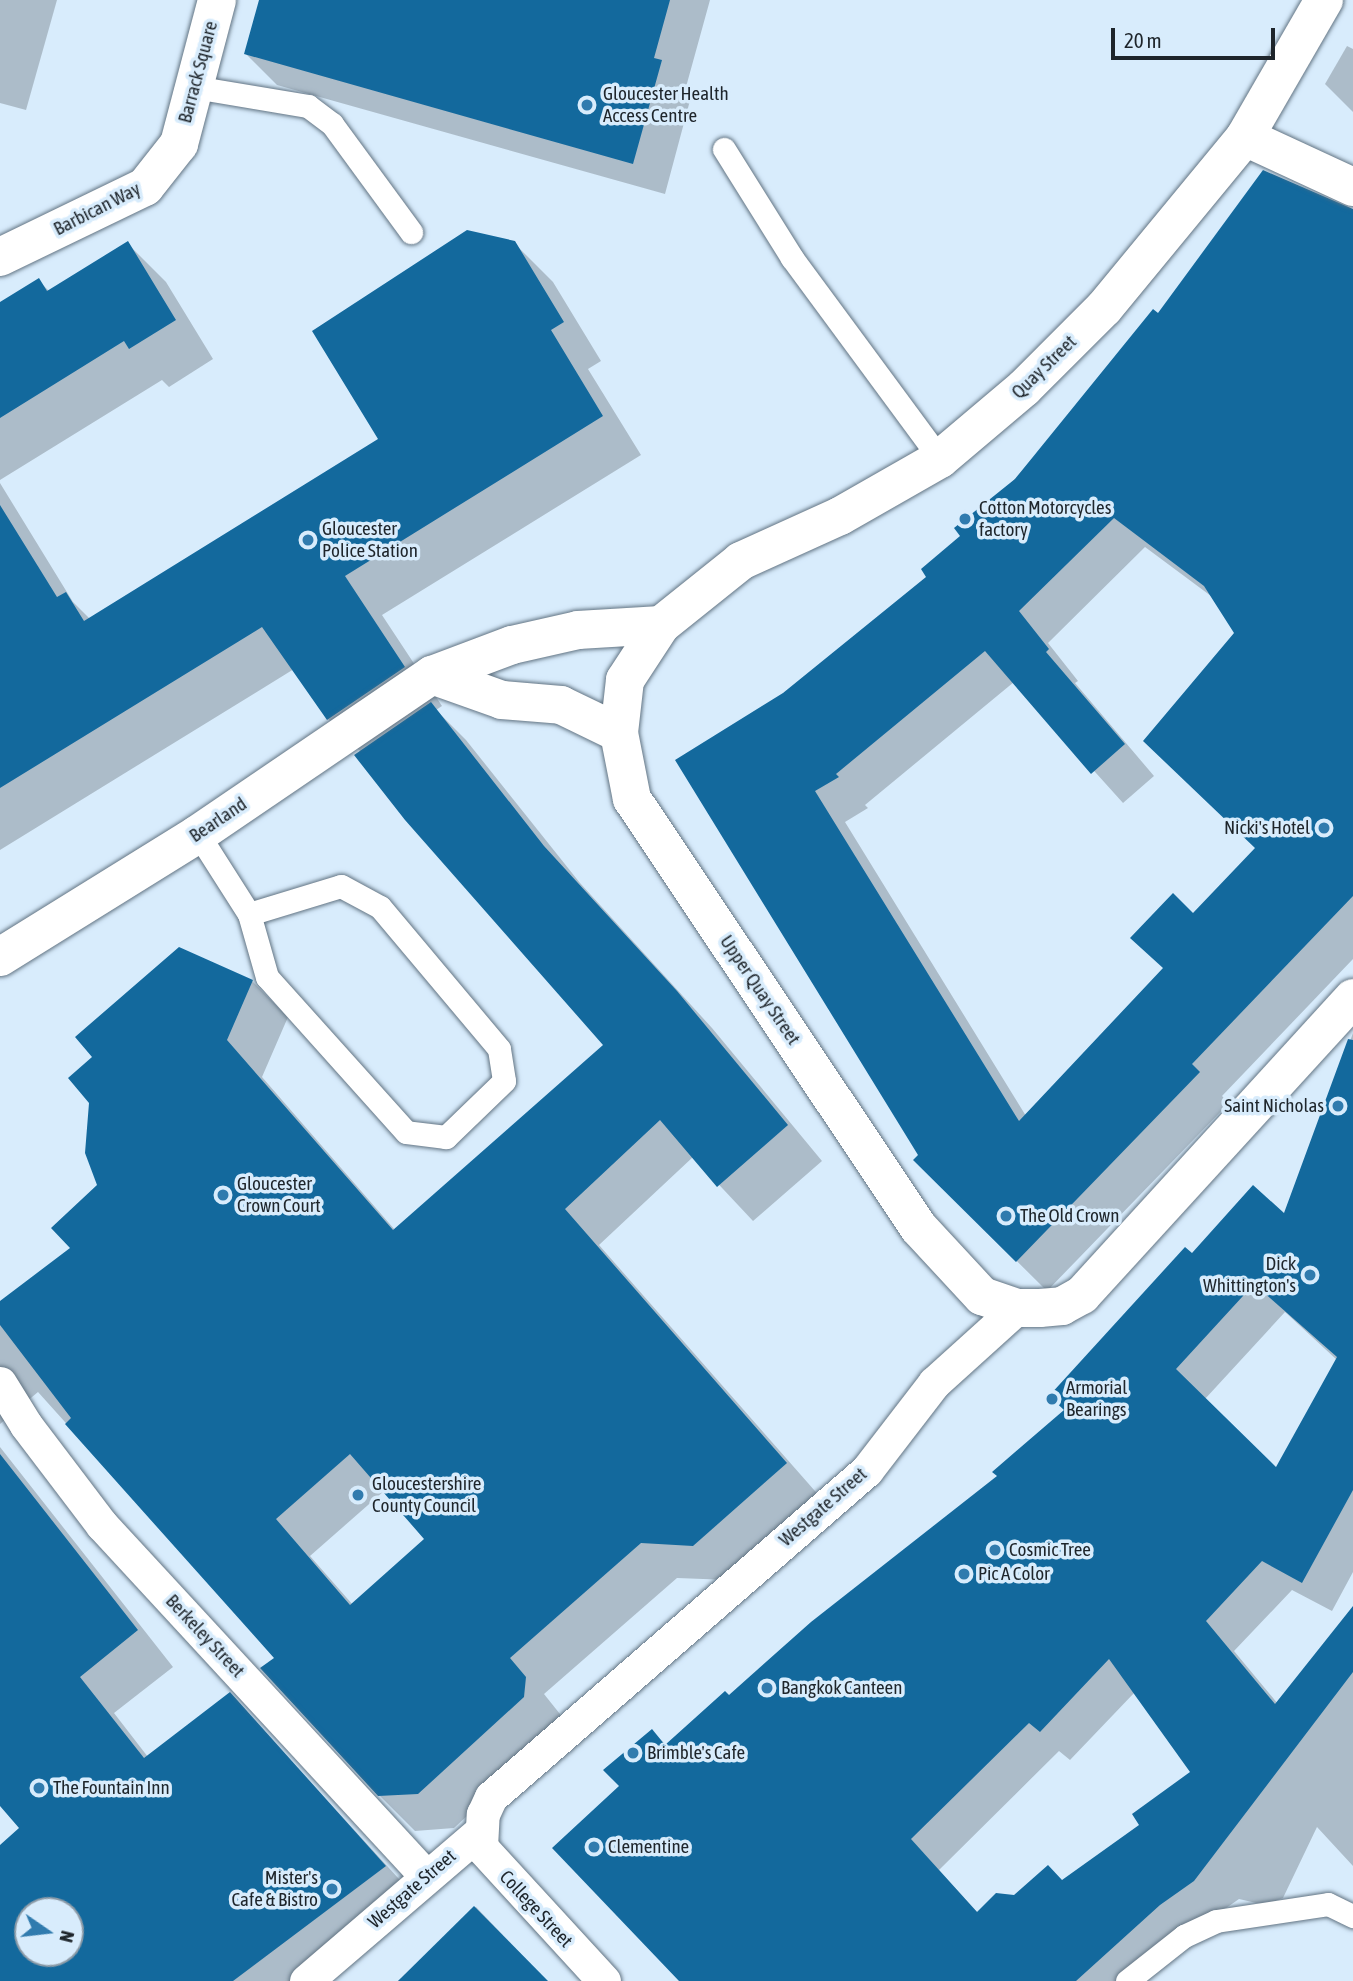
<!DOCTYPE html>
<style>
body{margin:0}
#map{position:relative;width:1353px;height:1981px;overflow:hidden;background:#d8ecfc;font-family:"Asap Condensed",sans-serif}
div>[style]{position:absolute}
[style*='--x']{left:calc(var(--x)*1px);top:calc(var(--y)*1px);width:calc(var(--w)*1px);rotate:calc(var(--a)*1deg)}
.shadow>*{inset:0;background:#0003}
.building>*{inset:0;background:#13699d}
.roads{filter:drop-shadow(0 0 2px #627483) drop-shadow(0 0 2px #627483)}
.service>*{height:23px;margin:-11.5px;padding:0 11.5px;transform-origin:11.5px;border-radius:11.5px;background:#fff}
.pedestrian>*{height:33px;margin:-16.5px;padding:0 16.5px;transform-origin:16.5px;border-radius:16.5px;background:#fff}
.minor>*{height:38px;margin:-19px;padding:0 19px;transform-origin:19px;border-radius:19px;background:#fff}
.dots>*{width:19px;height:19px;translate:-50% -50%;box-sizing:border-box;border:4px solid #d8ecfc;border-radius:50%}
span{translate:-50% -50%;white-space:nowrap;text-align:center;line-height:1.15;-webkit-text-stroke:7px #d8ecfc;paint-order:stroke}
.street-label{font-size:19px;color:#1e252b}
.poi-label{font-size:19px;color:#1e252b}
.left{translate:0 -50%;text-align:left}
.right{translate:-100% -50%;text-align:right}
.north{position:absolute;left:14px;top:1897px;width:70px;height:70px;box-sizing:border-box;background:#d8ecfc;border:2px solid #8e9ca8;border-radius:50%;rotate:104deg;font-size:19px;font-weight:700;line-height:28px;text-align:center;color:#1e252b}
.north::after{content:'';display:block;margin:auto;width:24px;height:32px;background:#307bae;clip-path:polygon(50% 0,100% 100%,50% 72%,0 100%)}
.scale{position:absolute;left:1111px;top:28px;width:164px;height:32px;box-sizing:border-box;border:4px solid #1e252b;border-top:0;padding-left:9px;font-size:21px;line-height:24px;white-space:nowrap;color:#1e252b;-webkit-text-stroke:5px #d8ecfc;paint-order:stroke}
</style>
<div id="map">
<div class="shadow">
<div style="clip-path:polygon(0 0,57px 0,26px 110px,0 103px)"></div>
<div style="clip-path:polygon(261px 0,710px 0,686px 87px,692px 93px,665px 194px,277px 85px,246px 54px)"></div>
<div style="clip-path:polygon(1347px 46px,1353px 49px,1353px 112px,1325px 84px)"></div>
<div style="clip-path:polygon(evenodd,1353px 209px,1353px 959px,1222px 1096px,1229px 1103px,1047px 1291px,915px 1160px,920px 1155px,784px 694px,929px 577px,1158px 315px,1353px 209px,1145px 547px,1215px 599px,1236px 634px,1256px 849px,1194px 916px,1164px 969px,1026px 1116px,845px 822px,868px 808px,865px 805px,1014px 682px,1123px 803px,1154px 776px,1075px 683px,1078px 681px,1048px 643px,1145px 547px)"></div>
<div style="clip-path:polygon(127px 243px,166px 282px,213px 359px,169px 387px,162px 380px,0 480px,0 305px,39px 281px,49px 291px)"></div>
<div style="clip-path:polygon(evenodd,514px 243px,553px 282px,601px 361px,588px 369px,641px 455px,382px 615px,442px 706px,436px 710px,466px 740px,580px 883px,712px 1028px,822px 1161px,753px 1221px,693px 1157px,599px 1245px,822px 1499px,729px 1580px,677px 1578px,544px 1694px,560px 1714px,558px 1732px,454px 1828px,415px 1831px,379px 1795px,277px 1658px,38px 1392px,0 1424px,0 1303px,72px 1248px,99px 1186px,252px 981px,288px 1017px,262px 1077px,395px 1230px,605px 1045px,361px 752px,328px 719px,294px 669px,0 850px,0 483px,73px 602px,90px 619px,381px 439px,514px 243px,384px 1491px,427px 1540px,353px 1605px,310px 1556px,384px 1491px)"></div>
<div style="clip-path:polygon(evenodd,1353px 1033px,1353px 1572px,1332px 1611px,1292px 1590px,1234px 1651px,1278px 1704px,1353px 1637px,1353px 1866px,1317px 1827px,1283px 1898px,1265px 1905px,1239px 1899px,1189px 1934px,1138px 1981px,680px 1981px,621px 1786px,652px 1731px,667px 1746px,999px 1477px,1066px 1411px,1192px 1255px,1285px 1216px,1353px 1033px,1285px 1312px,1337px 1360px,1277px 1470px,1205px 1399px,1285px 1312px,1353px 1033px,1135px 1692px,1193px 1772px,1142px 1825px,1063px 1882px,978px 1913px,939px 1870px,1059px 1751px,1070px 1760px,1135px 1692px)"></div>
<div style="clip-path:polygon(evenodd,0 1447px,173px 1667px,114px 1713px,148px 1757px,230px 1694px,420px 1902px,311px 1981px,0 1981px,0 1847px,21px 1828px,0 1803px,0 1447px,28px 1911px,70px 1911px,70px 1953px,28px 1953px,28px 1911px)"></div>
<div style="clip-path:polygon(476px 1907px,547px 1981px,398px 1981px)"></div>
</div>
<div class="building">
<div style="clip-path:polygon(259px 0,670px 0,654px 58px,662px 60px,633px 164px,244px 54px)"></div>
<div style="clip-path:polygon(evenodd,1263px 170px,1353px 209px,1353px 896px,1192px 1064px,1200px 1072px,1016px 1262px,913px 1160px,918px 1155px,675px 760px,783px 693px,926px 577px,921px 569px,960px 536px,954px 528px,1015px 479px,1153px 309px,1158px 313px,1263px 170px,1114px 518px,1204px 586px,1234px 633px,1143px 741px,1255px 848px,1193px 913px,1173px 893px,1130px 938px,1163px 968px,1019px 1121px,815px 791px,839px 777px,836px 774px,985px 651px,1091px 774px,1125px 744px,1046px 652px,1049px 649px,1019px 611px,1114px 518px)"></div>
<div style="clip-path:polygon(467px 230px,515px 241px,564px 322px,551px 330px,603px 416px,345px 576px,405px 667px,327px 720px,262px 627px,0 788px,0 505px,57px 597px,66px 592px,84px 621px,378px 439px,312px 331px)"></div>
<div style="clip-path:polygon(128px 241px,176px 320px,129px 349px,124px 341px,0 418px,0 302px,39px 278px,47px 291px)"></div>
<div style="clip-path:polygon(evenodd,431px 702px,544px 846px,677px 991px,788px 1125px,717px 1187px,660px 1120px,565px 1209px,787px 1463px,693px 1546px,641px 1543px,510px 1658px,526px 1677px,524px 1697px,418px 1794px,378px 1796px,260px 1668px,274px 1658px,65px 1424px,71px 1418px,0 1325px,0 1301px,70px 1248px,51px 1228px,97px 1185px,85px 1153px,89px 1103px,68px 1078px,92px 1057px,75px 1037px,179px 947px,253px 980px,227px 1040px,393px 1230px,603px 1045px,405px 820px,354px 755px,431px 702px,350px 1454px,424px 1539px,350px 1605px,276px 1519px,350px 1454px)"></div>
<div style="clip-path:polygon(evenodd,1348px 1039px,1353px 1040px,1353px 1490px,1302px 1583px,1262px 1561px,1206px 1621px,1275px 1704px,1353px 1606px,1353px 1672px,1194px 1881px,1160px 1905px,1076px 1981px,679px 1981px,552px 1848px,619px 1786px,603px 1770px,652px 1729px,665px 1745px,725px 1691px,729px 1695px,811px 1622px,997px 1476px,992px 1472px,1064px 1410px,1049px 1396px,1185px 1247px,1192px 1253px,1253px 1185px,1284px 1213px,1348px 1039px,1254px 1284px,1337px 1357px,1276px 1467px,1176px 1369px,1254px 1284px,1348px 1039px,1109px 1659px,1190px 1772px,1132px 1814px,1139px 1825px,1062px 1880px,1048px 1865px,1014px 1895px,996px 1893px,977px 1912px,911px 1839px,1029px 1723px,1040px 1732px,1109px 1659px)"></div>
<div style="clip-path:polygon(evenodd,0 1454px,138px 1630px,80px 1677px,144px 1758px,230px 1692px,386px 1866px,233px 1981px,0 1981px,0 1845px,19px 1828px,0 1806px,0 1454px,28px 1911px,70px 1911px,70px 1953px,28px 1953px,28px 1911px)"></div>
<div style="clip-path:polygon(474px 1906px,548px 1981px,398px 1981px)"></div>
</div>
<div class="roads">
<div class="service">
<div style="--x:194;--y:87;--w:116;--a:9.5"></div>
<div style="--x:308;--y:106;--w:30;--a:37"></div>
<div style="--x:332;--y:124;--w:134;--a:53.8"></div>
<div style="--x:724;--y:149;--w:128;--a:58"></div>
<div style="--x:792;--y:258;--w:250;--a:53.6"></div>
<div style="--x:198;--y:834;--w:95;--a:57.5"></div>
<div style="--x:249;--y:914;--w:96;--a:-16.9"></div>
<div style="--x:341;--y:886;--w:44;--a:28.3"></div>
<div style="--x:380;--y:907;--w:185;--a:50"></div>
<div style="--x:499;--y:1049;--w:32;--a:81"></div>
<div style="--x:504;--y:1081;--w:81;--a:136"></div>
<div style="--x:446;--y:1137;--w:40;--a:-172.9"></div>
<div style="--x:406;--y:1132;--w:208;--a:-131.9"></div>
<div style="--x:267;--y:977;--w:66;--a:-105.9"></div>
<div style="--x:1127;--y:1981;--w:73;--a:-38.3"></div>
<div style="--x:1184;--y:1936;--w:35;--a:-25"></div>
<div style="--x:1216;--y:1921;--w:113;--a:-8.6"></div>
<div style="--x:1328;--y:1904;--w:28;--a:26"></div>
</div>
<div class="pedestrian">
<div style="--x:0;--y:1383;--w:49;--a:58.2"></div>
<div style="--x:26;--y:1425;--w:126;--a:52.8"></div>
<div style="--x:102;--y:1525;--w:478;--a:47.3"></div>
<div style="--x:306;--y:1981;--w:230;--a:-40.6"></div>
<div style="--x:604;--y:1981;--w:182;--a:-132.5"></div>
<div style="--x:481;--y:1847;--w:33;--a:-87"></div>
<div style="--x:483;--y:1814;--w:19;--a:-65"></div>
<div style="--x:491;--y:1797;--w:498;--a:-41"></div>
<div style="--x:867;--y:1470;--w:110;--a:-52.4"></div>
<div style="--x:934;--y:1383;--w:112;--a:-42.1"></div>
</div>
<div class="minor">
<div style="--x:1324;--y:0;--w:158;--a:120"></div>
<div style="--x:1245;--y:137;--w:222;--a:129.5"></div>
<div style="--x:1104;--y:308;--w:113;--a:135"></div>
<div style="--x:1024;--y:388;--w:110;--a:139.8"></div>
<div style="--x:940;--y:459;--w:115;--a:150.3"></div>
<div style="--x:840;--y:516;--w:109;--a:155.6"></div>
<div style="--x:741;--y:561;--w:102;--a:141.3"></div>
<div style="--x:661;--y:625;--w:66;--a:123.2"></div>
<div style="--x:625;--y:680;--w:53;--a:96.5"></div>
<div style="--x:619;--y:733;--w:67;--a:78.9"></div>
<div style="--x:632;--y:799;--w:516;--a:56.22"></div>
<div style="--x:919;--y:1228;--w:93;--a:47.2"></div>
<div style="--x:982;--y:1296;--w:37;--a:19"></div>
<div style="--x:1017;--y:1308;--w:23;--a:0"></div>
<div style="--x:1040;--y:1308;--w:22;--a:-5"></div>
<div style="--x:1062;--y:1306;--w:23;--a:-29"></div>
<div style="--x:1082;--y:1295;--w:402;--a:-47.6"></div>
<div style="--x:1245;--y:137;--w:119;--a:24.8"></div>
<div style="--x:0;--y:257;--w:161;--a:-25.8"></div>
<div style="--x:145;--y:187;--w:55;--a:-51.7"></div>
<div style="--x:179;--y:144;--w:149;--a:-75.2"></div>
<div style="--x:432;--y:675;--w:74;--a:19.7"></div>
<div style="--x:502;--y:700;--w:59;--a:4.8"></div>
<div style="--x:561;--y:705;--w:64;--a:25.8"></div>
<div style="--x:0;--y:957;--w:233;--a:-31.8"></div>
<div style="--x:198;--y:834;--w:283;--a:-34.2"></div>
<div style="--x:432;--y:675;--w:85;--a:-20.6"></div>
<div style="--x:512;--y:645;--w:68;--a:-12.8"></div>
<div style="--x:578;--y:630;--w:83;--a:-3.4"></div>
</div>
</div>
<div class="dots">
<div style="left:587px;top:105px;background:#307bae"></div>
<div style="left:965px;top:519px;background:#307bae"></div>
<div style="left:308px;top:540px;background:#307bae"></div>
<div style="left:1324px;top:828px;background:#307bae"></div>
<div style="left:1338px;top:1106px;background:#307bae"></div>
<div style="left:223px;top:1195px;background:#307bae"></div>
<div style="left:1006px;top:1216px;background:#307bae"></div>
<div style="left:1310px;top:1275px;background:#307bae"></div>
<div style="left:1052px;top:1399px;background:#307bae"></div>
<div style="left:358px;top:1495px;background:#307bae"></div>
<div style="left:995px;top:1550px;background:#307bae"></div>
<div style="left:964px;top:1574px;background:#307bae"></div>
<div style="left:767px;top:1688px;background:#307bae"></div>
<div style="left:633px;top:1753px;background:#307bae"></div>
<div style="left:39px;top:1788px;background:#307bae"></div>
<div style="left:594px;top:1847px;background:#307bae"></div>
<div style="left:332px;top:1889px;background:#307bae"></div>
</div>
<div class="street-label">
<span style="left:198px;top:72px;rotate:-75deg">Barrack Square</span>
<span style="left:97px;top:209px;rotate:-27deg">Barbican Way</span>
<span style="left:1044px;top:367px;rotate:-44deg">Quay Street</span>
<span style="left:218px;top:820px;rotate:-34deg">Bearland</span>
<span style="left:760px;top:990px;rotate:56deg">Upper Quay Street</span>
<span style="left:823px;top:1507px;rotate:-41deg">Westgate Street</span>
<span style="left:205px;top:1636px;rotate:47deg">Berkeley Street</span>
<span style="left:412px;top:1889px;rotate:-41deg">Westgate Street</span>
<span style="left:536px;top:1909px;rotate:47deg">College Street</span>
</div>
<div class="poi-label">
<span class="left" style="left:603px;top:105px">Gloucester Health<br>Access Centre</span>
<span class="left" style="left:979px;top:519px">Cotton Motorcycles<br>factory</span>
<span class="left" style="left:322px;top:540px">Gloucester<br>Police Station</span>
<span class="right" style="left:1310px;top:828px">Nicki's Hotel</span>
<span class="right" style="left:1324px;top:1106px">Saint Nicholas</span>
<span class="left" style="left:237px;top:1195px">Gloucester<br>Crown Court</span>
<span class="left" style="left:1020px;top:1216px">The Old Crown</span>
<span class="right" style="left:1296px;top:1275px">Dick<br>Whittington's</span>
<span class="left" style="left:1066px;top:1399px">Armorial<br>Bearings</span>
<span class="left" style="left:372px;top:1495px">Gloucestershire<br>County Council</span>
<span class="left" style="left:1009px;top:1550px">Cosmic Tree</span>
<span class="left" style="left:978px;top:1574px">Pic A Color</span>
<span class="left" style="left:781px;top:1688px">Bangkok Canteen</span>
<span class="left" style="left:647px;top:1753px">Brimble's Cafe</span>
<span class="left" style="left:53px;top:1788px">The Fountain Inn</span>
<span class="left" style="left:608px;top:1847px">Clementine</span>
<span class="right" style="left:318px;top:1889px">Mister's<br>Cafe &amp; Bistro</span>
</div>
<div class="north">N</div>
<div class="scale">20 m</div>
</div>
